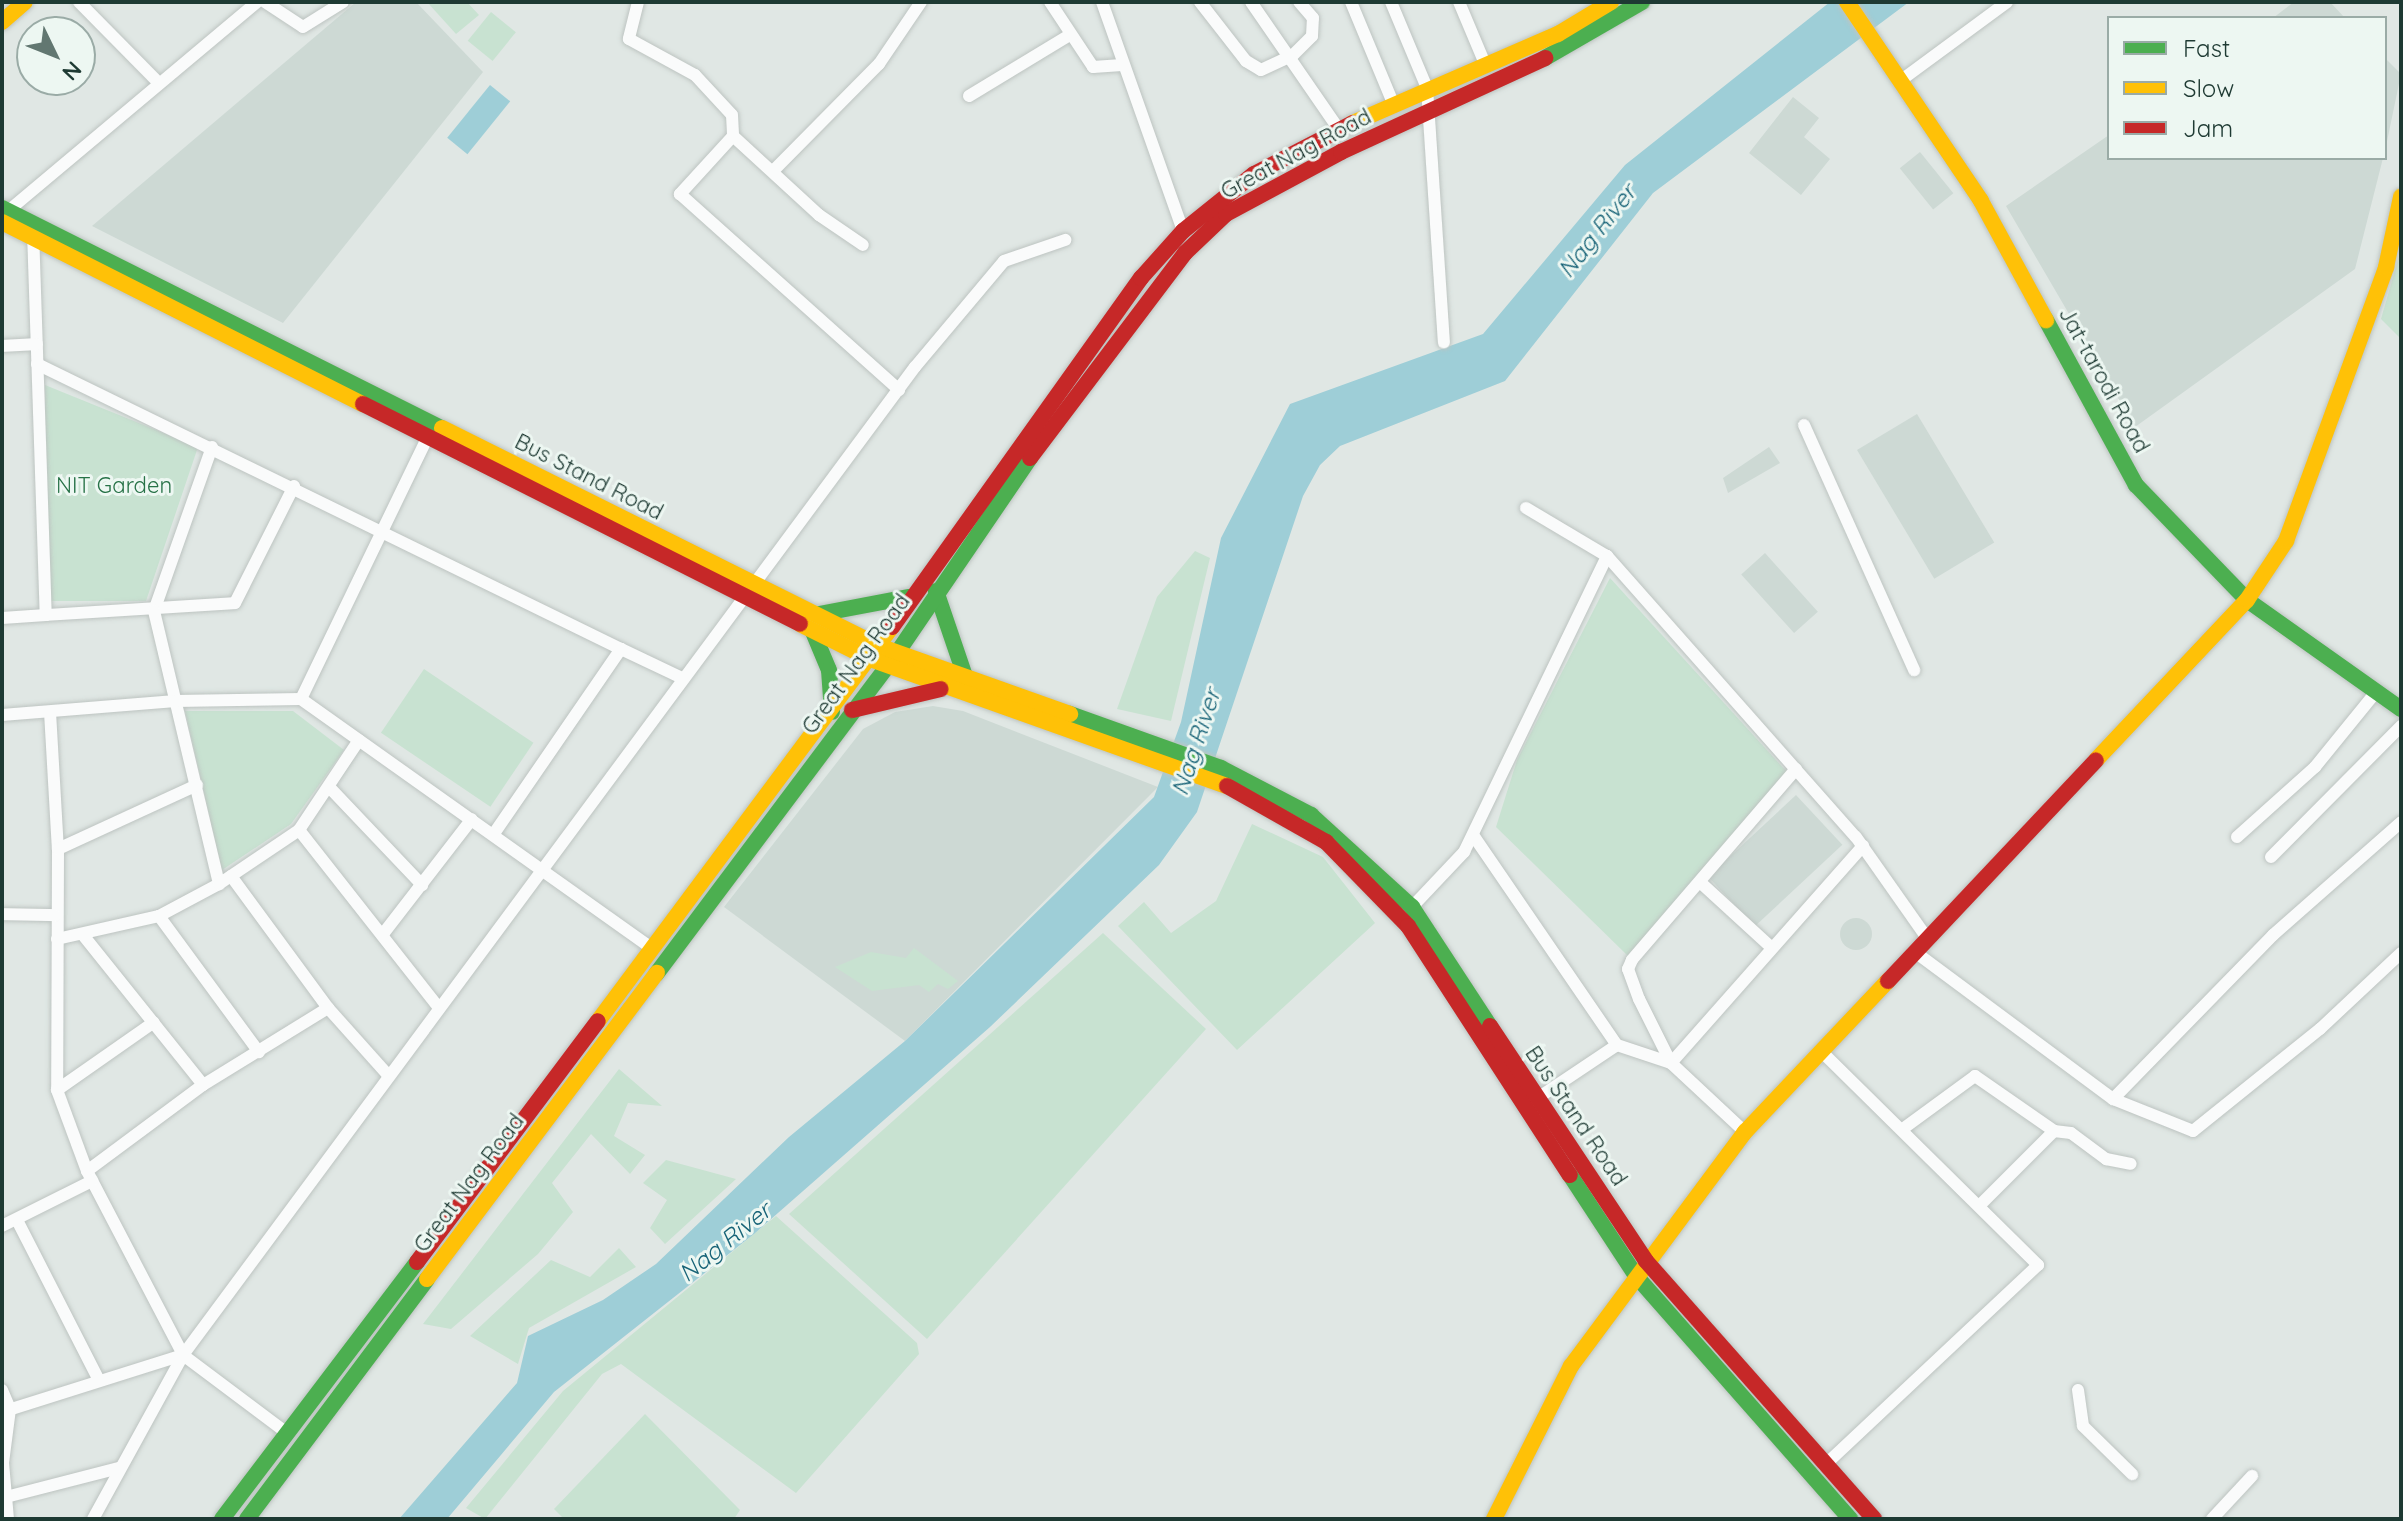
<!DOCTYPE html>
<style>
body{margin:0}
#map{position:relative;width:2403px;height:1521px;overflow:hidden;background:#e0e7e4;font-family:Quicksand,sans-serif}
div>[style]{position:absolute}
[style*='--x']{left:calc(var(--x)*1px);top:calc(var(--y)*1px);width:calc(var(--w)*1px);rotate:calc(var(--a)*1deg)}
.built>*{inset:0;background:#cdd9d4;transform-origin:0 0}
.round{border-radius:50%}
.green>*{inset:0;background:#c8e2d1;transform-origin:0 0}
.water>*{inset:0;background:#9eced7;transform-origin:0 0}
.roads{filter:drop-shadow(0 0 2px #bdc4c1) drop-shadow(0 0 2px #bdc4c1)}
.street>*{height:12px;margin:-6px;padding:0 6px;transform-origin:6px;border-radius:6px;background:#fafbfb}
.fast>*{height:16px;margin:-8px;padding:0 8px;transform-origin:8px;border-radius:8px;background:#4caf50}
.slow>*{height:16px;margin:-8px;padding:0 8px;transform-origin:8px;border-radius:8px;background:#ffc107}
.jam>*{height:16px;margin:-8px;padding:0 8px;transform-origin:8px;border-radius:8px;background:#c62828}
span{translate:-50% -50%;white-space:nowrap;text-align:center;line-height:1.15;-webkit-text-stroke:6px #edf7f2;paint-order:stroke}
.street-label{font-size:22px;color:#1e3a33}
.park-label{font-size:22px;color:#277247}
.water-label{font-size:24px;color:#176377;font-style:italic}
.frame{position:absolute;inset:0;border:4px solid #1e3a33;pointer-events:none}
.legend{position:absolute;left:2107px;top:16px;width:280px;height:144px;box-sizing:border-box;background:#edf7f2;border:2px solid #9aaba6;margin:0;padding:10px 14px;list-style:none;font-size:24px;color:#1e3a33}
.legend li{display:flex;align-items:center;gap:16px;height:40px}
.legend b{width:40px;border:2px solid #9aaba6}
.north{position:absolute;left:16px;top:16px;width:80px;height:80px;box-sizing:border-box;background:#edf7f2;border:2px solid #9aaba6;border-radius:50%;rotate:133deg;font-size:22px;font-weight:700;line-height:32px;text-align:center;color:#1e3a33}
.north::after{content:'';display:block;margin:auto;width:28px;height:36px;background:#627771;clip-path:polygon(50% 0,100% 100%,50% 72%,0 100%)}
</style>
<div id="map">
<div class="built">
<div style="clip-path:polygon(356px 2px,416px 2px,483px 72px,283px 323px,92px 226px)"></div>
<div style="clip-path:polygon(2294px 2px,2330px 2px,2345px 18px,2273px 18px)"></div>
<div style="clip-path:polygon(2385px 58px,2401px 74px,2385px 151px)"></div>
<div style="clip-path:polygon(1793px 97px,1819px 118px,1804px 137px,1830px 159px,1801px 195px,1749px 153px)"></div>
<div style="clip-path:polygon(2109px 135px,2109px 158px,2383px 158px,2355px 269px,2135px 427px,2006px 206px)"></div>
<div style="left:1920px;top:152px;width:53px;height:26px;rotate:51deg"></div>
<div style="left:1917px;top:414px;width:150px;height:70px;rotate:59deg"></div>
<div style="clip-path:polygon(1769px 447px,1780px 463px,1728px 493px,1723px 478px)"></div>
<div style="left:1765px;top:553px;width:79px;height:32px;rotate:48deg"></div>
<div style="clip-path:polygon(933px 706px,963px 711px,1158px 787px,905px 1041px,724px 907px,863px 729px,895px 712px)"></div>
<div style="left:1796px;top:795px;width:68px;height:120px;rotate:47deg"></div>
<div class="round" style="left:1840px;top:918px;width:32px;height:32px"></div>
</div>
<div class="green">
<div style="clip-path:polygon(427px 2px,467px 2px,479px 15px,456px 34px)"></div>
<div style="left:491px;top:12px;width:32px;height:37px;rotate:39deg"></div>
<div style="clip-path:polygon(2401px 249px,2401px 339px,2381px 319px)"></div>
<div style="clip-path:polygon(45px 385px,198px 447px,146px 601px,46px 601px)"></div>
<div style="clip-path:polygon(1195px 551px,1210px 558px,1171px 721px,1117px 709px,1157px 597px)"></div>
<div style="clip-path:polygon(1610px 578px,1787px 772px,1628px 956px,1496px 827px,1517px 760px)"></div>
<div style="left:424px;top:669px;width:132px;height:77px;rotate:34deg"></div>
<div style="clip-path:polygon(185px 711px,293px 711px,344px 750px,291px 824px,222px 870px)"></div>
<div style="clip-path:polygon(1252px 824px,1323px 857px,1375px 923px,1237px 1050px,1118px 926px,1144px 902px,1171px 933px,1216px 901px)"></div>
<div style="clip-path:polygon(1103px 933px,1206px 1029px,927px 1339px,789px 1214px)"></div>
<div style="clip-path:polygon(914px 948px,958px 981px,948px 989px,938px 984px,929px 992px,919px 985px,872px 991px,835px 967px,871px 952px,906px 958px)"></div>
<div style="clip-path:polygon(619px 1069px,662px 1106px,628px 1103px,614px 1136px,645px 1155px,630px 1174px,591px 1134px,552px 1183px,573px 1212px,538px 1254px,451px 1329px,423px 1324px)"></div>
<div style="clip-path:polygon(666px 1160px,736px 1179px,665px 1244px,650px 1228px,667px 1200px,643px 1183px)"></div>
<div style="clip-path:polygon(776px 1216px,917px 1343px,919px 1354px,796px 1493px,621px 1364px,602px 1374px,485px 1519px,466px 1508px,563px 1391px)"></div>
<div style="clip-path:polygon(619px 1248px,636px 1267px,529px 1328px,518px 1364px,470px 1336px,551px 1260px,590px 1277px)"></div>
<div style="clip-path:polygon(645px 1414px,740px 1510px,734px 1519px,564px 1519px,554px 1509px)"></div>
</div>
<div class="water">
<div style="clip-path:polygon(1830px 2px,1909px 2px,1653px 193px,1505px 381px,1340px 446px,1320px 465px,1303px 496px,1197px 812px,1159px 865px,990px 1027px,754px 1234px,554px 1392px,447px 1519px,399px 1519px,517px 1383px,528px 1336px,603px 1300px,656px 1264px,789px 1137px,905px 1041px,1154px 797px,1181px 722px,1221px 538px,1290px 404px,1483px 334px,1625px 165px)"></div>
<div style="left:490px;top:85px;width:26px;height:68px;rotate:39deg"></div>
</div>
<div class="roads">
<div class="street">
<div style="--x:79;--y:2;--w:114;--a:45.4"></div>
<div style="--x:265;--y:2;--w:45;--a:33.3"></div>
<div style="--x:303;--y:27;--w:47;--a:-32"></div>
<div style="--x:638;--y:2;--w:38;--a:104"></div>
<div style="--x:629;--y:39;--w:75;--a:28.6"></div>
<div style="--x:695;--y:75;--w:54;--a:47.2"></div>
<div style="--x:732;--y:115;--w:21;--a:87"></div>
<div style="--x:733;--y:136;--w:79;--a:132.4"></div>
<div style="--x:680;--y:194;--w:294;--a:41.8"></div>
<div style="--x:1050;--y:2;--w:78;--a:56.5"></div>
<div style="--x:1093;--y:67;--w:29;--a:-4"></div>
<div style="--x:1102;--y:2;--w:243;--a:70.5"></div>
<div style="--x:1200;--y:2;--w:75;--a:52.1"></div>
<div style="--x:1246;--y:61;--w:17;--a:31"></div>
<div style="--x:1261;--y:70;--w:35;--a:-25"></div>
<div style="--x:1293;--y:55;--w:27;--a:-45"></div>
<div style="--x:1312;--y:36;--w:18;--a:-87"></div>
<div style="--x:1313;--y:18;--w:21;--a:-131"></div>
<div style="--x:1251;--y:2;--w:157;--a:55.4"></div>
<div style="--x:1351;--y:2;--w:109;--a:67.4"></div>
<div style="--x:1391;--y:2;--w:93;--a:67.3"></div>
<div style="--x:1427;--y:88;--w:255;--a:86.2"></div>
<div style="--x:1459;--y:2;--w:67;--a:67.2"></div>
<div style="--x:1900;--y:81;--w:133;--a:-36.4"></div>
<div style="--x:969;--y:96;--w:116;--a:-31.2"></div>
<div style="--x:733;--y:136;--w:117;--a:42.6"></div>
<div style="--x:819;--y:215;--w:53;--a:34.3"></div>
<div style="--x:775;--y:169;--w:148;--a:-45.3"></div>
<div style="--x:879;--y:64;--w:75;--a:-55.9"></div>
<div style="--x:8;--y:211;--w:325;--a:-40"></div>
<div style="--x:33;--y:231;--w:384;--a:88.1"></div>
<div style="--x:46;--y:615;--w:189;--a:-3.6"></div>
<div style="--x:235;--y:603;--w:131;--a:-63.2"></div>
<div style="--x:2;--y:346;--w:35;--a:-3"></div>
<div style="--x:37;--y:364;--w:650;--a:26.01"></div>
<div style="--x:1804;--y:425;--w:269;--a:65.8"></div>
<div style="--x:212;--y:447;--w:174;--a:109.5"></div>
<div style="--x:154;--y:611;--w:281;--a:76.6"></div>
<div style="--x:1526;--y:508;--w:94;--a:30.7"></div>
<div style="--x:2;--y:618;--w:44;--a:-3.9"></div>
<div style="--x:301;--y:699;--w:297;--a:-64.2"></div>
<div style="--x:50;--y:712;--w:137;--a:86.7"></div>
<div style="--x:58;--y:849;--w:241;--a:90.2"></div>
<div style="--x:57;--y:1090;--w:86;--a:69.7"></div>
<div style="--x:87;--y:1171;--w:208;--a:62.4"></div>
<div style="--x:183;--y:1355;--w:130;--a:36.9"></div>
<div style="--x:2;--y:715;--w:174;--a:-4.6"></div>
<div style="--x:175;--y:701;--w:126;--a:-0.9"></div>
<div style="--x:301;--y:699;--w:432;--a:35.4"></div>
<div style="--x:1796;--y:769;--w:252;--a:130.7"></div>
<div style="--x:1632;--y:960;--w:10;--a:114"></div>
<div style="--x:1628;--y:969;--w:32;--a:70"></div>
<div style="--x:1639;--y:999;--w:72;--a:63.4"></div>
<div style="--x:1671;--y:1063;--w:290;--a:-48.5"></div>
<div style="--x:330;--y:788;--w:134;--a:46.5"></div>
<div style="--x:299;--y:830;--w:226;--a:51.8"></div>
<div style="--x:493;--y:835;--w:226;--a:-55.5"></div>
<div style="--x:621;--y:649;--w:65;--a:25.4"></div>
<div style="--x:1473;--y:835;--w:255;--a:55.6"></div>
<div style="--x:1617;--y:1045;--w:102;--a:146.2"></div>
<div style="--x:2237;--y:837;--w:105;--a:-41.9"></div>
<div style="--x:2315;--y:767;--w:97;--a:-50.9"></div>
<div style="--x:58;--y:849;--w:153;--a:-24.7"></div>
<div style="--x:2271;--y:857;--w:185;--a:-45.2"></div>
<div style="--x:231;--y:876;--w:164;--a:53.7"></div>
<div style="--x:328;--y:1008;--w:89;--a:48.2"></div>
<div style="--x:1701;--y:883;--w:96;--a:42.5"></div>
<div style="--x:1412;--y:907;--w:76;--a:-46.6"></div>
<div style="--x:1464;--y:852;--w:329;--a:-64.2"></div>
<div style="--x:1607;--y:556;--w:375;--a:48.5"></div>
<div style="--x:1856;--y:837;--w:123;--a:54.9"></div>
<div style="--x:2;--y:914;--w:53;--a:1.1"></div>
<div style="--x:159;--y:916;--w:169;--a:53.7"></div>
<div style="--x:383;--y:934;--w:145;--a:-52.3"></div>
<div style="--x:83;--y:935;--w:192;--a:51.3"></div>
<div style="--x:57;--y:939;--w:105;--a:-12.7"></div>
<div style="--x:159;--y:916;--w:68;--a:-28.1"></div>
<div style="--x:219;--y:884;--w:97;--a:-34"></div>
<div style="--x:299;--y:830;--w:108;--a:-56.3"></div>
<div style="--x:1915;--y:952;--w:247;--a:36.6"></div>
<div style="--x:2113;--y:1099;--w:86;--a:21.8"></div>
<div style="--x:2193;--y:1131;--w:163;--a:-38.8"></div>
<div style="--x:2320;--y:1029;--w:111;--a:-43.2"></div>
<div style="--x:1617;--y:1045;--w:57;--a:18.4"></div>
<div style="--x:1671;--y:1063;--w:101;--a:43"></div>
<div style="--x:1821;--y:1051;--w:305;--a:44.6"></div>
<div style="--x:2038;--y:1265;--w:291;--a:136.8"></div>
<div style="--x:57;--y:1090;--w:118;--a:-35"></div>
<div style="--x:2113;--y:1099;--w:229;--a:-45.7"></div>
<div style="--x:2273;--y:935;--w:171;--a:-41.4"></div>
<div style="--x:1904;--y:1128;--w:88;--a:-36.2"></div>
<div style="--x:1975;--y:1076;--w:96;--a:34.8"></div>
<div style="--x:2054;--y:1131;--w:105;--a:135"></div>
<div style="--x:2054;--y:1131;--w:17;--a:7"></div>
<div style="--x:2071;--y:1133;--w:44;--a:36.6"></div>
<div style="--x:2106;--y:1159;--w:25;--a:11"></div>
<div style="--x:87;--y:1171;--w:144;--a:-36.6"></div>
<div style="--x:203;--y:1085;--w:147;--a:-31.6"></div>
<div style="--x:18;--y:1222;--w:178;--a:62.9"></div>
<div style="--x:2;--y:1226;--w:101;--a:-26.6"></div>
<div style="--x:2;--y:1390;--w:21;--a:67"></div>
<div style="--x:10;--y:1409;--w:54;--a:97.4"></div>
<div style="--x:3;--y:1463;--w:56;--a:84.9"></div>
<div style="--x:2078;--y:1390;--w:36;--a:82"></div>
<div style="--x:2083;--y:1426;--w:69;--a:44.4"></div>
<div style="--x:2;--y:1412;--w:190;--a:-17.5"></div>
<div style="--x:6;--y:1497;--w:117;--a:-14.4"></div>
<div style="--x:93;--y:1519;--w:187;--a:-61.2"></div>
<div style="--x:183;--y:1355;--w:1230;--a:-53.47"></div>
<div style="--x:915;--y:367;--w:138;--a:-50"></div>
<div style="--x:1004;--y:261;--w:65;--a:-19"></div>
<div style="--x:2212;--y:1519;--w:59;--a:-47.1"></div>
</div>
<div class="fast">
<div style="--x:1545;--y:58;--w:112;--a:-30"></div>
<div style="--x:2;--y:208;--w:492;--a:26.6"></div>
<div style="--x:2046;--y:320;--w:188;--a:61.4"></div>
<div style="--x:2136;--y:485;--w:160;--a:46"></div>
<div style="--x:2247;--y:600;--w:189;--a:35.3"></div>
<div style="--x:936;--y:591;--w:93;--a:71.2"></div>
<div style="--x:819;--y:614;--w:92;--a:-10.7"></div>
<div style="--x:813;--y:632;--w:41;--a:67.2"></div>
<div style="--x:829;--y:670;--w:42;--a:85.9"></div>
<div style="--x:1070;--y:714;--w:160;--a:19.7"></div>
<div style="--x:1221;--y:768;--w:102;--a:27.6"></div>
<div style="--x:1311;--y:815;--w:137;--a:42.3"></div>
<div style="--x:1412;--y:907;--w:142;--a:56.8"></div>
<div style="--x:657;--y:973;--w:400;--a:-53.1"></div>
<div style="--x:897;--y:653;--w:236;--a:-55.7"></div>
<div style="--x:1570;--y:1175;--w:121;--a:56.8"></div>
<div style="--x:1636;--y:1276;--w:324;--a:48.6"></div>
<div style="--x:222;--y:1519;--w:323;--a:-52.8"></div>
<div style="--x:247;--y:1519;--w:300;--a:-53.1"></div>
</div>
<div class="slow">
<div style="--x:1847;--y:2;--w:240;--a:56"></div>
<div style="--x:1981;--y:201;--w:136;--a:61.4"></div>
<div style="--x:2;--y:22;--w:30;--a:-41"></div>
<div style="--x:1353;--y:123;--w:223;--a:-23.5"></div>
<div style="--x:1558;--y:34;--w:62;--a:-31.1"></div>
<div style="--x:2;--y:222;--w:404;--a:26.8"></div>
<div style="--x:442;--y:428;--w:488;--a:26.5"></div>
<div style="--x:879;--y:646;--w:203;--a:19.6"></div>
<div style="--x:800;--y:624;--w:78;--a:26.6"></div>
<div style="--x:870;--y:659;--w:379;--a:19.6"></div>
<div style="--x:2096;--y:760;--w:220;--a:-46.7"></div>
<div style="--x:2247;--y:600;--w:71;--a:-56.5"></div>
<div style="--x:2286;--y:541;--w:292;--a:-69.9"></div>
<div style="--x:2386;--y:267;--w:72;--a:-77.9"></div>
<div style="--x:598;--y:1021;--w:492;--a:-53.3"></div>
<div style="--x:427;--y:1279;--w:383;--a:-53.1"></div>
<div style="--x:1494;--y:1519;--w:171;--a:-63.3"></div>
<div style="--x:1571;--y:1366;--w:292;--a:-53.4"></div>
<div style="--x:1745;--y:1132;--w:208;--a:-46.6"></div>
</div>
<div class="jam">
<div style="--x:363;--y:404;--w:489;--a:26.7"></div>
<div style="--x:1030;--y:458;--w:257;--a:-52.9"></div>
<div style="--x:1185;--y:253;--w:57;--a:-43.6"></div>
<div style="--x:1226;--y:214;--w:131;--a:-28.3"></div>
<div style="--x:1341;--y:152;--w:225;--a:-24.7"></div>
<div style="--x:892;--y:627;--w:429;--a:-54.5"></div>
<div style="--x:1141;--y:278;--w:63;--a:-48.2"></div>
<div style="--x:1183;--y:231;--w:91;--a:-38.8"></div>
<div style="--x:1254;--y:174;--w:111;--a:-27.3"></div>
<div style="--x:852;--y:710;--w:91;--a:-13.3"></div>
<div style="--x:1227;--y:786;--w:114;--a:29.5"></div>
<div style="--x:1326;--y:842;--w:117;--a:45.7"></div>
<div style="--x:1408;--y:926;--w:297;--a:57"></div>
<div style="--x:1888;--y:981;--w:303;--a:-46.7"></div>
<div style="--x:1490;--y:1026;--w:282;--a:56.4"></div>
<div style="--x:1646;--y:1261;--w:344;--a:48.5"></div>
<div style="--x:417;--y:1262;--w:301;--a:-53.1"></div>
</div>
</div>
<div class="street-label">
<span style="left:1296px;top:154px;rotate:-28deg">Great Nag Road</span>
<span style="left:2104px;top:380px;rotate:61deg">Jat-tarodi Road</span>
<span style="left:589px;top:477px;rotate:27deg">Bus Stand Road</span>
<span style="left:856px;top:664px;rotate:-54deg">Great Nag Road</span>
<span style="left:1576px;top:1116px;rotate:56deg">Bus Stand Road</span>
<span style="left:469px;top:1183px;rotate:-53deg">Great Nag Road</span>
</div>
<div class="park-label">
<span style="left:114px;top:486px">NIT Garden</span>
</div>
<div class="water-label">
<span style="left:1597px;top:231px;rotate:-52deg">Nag River</span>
<span style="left:1196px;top:742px;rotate:-72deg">Nag River</span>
<span style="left:725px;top:1242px;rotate:-39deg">Nag River</span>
</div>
<div class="frame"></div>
<ul class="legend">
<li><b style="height:10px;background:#4caf50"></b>Fast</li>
<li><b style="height:10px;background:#ffc107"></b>Slow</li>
<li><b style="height:10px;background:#c62828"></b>Jam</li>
</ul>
<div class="north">N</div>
</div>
